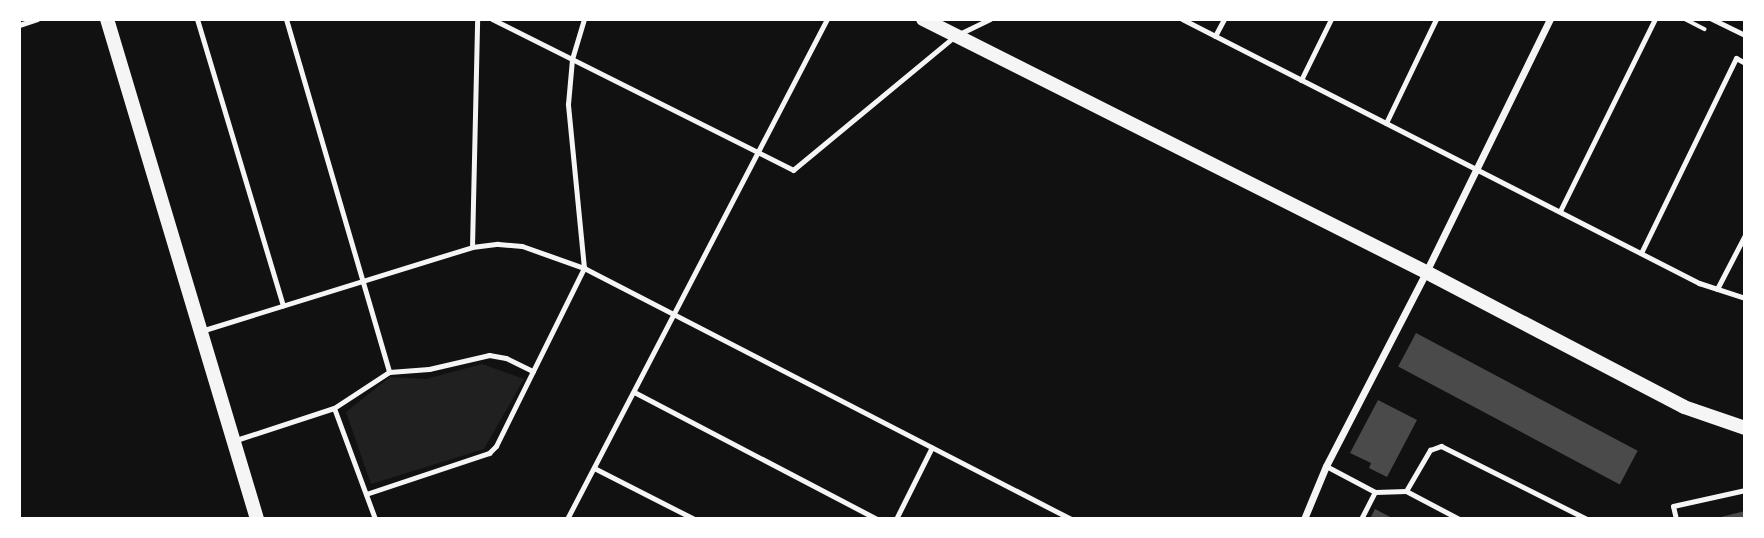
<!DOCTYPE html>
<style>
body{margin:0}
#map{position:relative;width:1764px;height:538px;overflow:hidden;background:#111;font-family:"IBM Plex Serif",serif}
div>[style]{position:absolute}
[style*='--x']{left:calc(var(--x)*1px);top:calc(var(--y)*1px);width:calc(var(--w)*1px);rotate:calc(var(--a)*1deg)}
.green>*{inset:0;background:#202020}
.building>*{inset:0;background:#4a4a4a;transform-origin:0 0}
.path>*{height:3.5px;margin:-1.75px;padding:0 1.75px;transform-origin:1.75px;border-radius:1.75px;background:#f5f5f5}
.service>*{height:5px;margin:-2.5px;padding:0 2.5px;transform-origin:2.5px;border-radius:2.5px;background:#f5f5f5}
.minor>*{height:7px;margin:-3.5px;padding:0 3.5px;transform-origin:3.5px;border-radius:3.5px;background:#f5f5f5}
.secondary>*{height:14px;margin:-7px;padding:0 7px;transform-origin:7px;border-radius:7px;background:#f5f5f5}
span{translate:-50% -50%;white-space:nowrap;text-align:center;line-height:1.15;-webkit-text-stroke:6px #fff;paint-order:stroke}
.frame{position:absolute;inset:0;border:21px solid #fff;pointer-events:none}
</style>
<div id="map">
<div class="green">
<div style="clip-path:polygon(482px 364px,524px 379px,484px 449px,371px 484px,346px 412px,390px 377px,426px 379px)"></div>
</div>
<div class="building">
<div style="left:1416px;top:333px;width:251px;height:38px;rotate:28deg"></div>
<div style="clip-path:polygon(1378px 400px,1417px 420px,1387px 477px,1369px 468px,1371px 463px,1350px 453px)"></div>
<div style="clip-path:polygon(1375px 509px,1394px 519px,1370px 519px)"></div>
<div style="clip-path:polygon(1745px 511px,1745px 519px,1717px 519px,1717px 518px)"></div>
</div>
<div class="path">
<div style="--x:1685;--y:19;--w:22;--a:27"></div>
</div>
<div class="service">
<div style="--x:197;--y:19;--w:299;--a:73.3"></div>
<div style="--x:286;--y:19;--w:368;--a:73.7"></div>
<div style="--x:492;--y:19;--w:337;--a:26.6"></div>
<div style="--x:793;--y:170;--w:210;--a:-39.6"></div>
<div style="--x:955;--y:36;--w:39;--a:-26"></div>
<div style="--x:1182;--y:19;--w:581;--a:27.05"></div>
<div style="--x:1699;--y:283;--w:48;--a:18.1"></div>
<div style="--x:1712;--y:19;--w:37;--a:26"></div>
<div style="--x:19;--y:25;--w:19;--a:-18"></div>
<div style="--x:1215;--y:36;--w:19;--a:-62"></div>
<div style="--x:1301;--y:80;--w:68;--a:-63.8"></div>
<div style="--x:1386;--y:123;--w:115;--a:-64.3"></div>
<div style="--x:1560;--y:211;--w:214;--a:-63.7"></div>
<div style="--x:472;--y:247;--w:228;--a:-88.7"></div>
<div style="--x:1641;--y:253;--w:217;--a:-64"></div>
<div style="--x:1736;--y:58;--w:10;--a:29"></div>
<div style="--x:1717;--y:289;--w:61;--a:-62.6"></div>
<div style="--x:201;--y:331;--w:284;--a:-17.2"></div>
<div style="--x:472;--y:247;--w:26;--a:-7"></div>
<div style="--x:498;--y:244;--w:24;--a:5"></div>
<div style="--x:522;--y:246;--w:66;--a:19.5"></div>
<div style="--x:584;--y:268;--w:548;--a:27.27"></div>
<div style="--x:634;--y:392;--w:274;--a:27.6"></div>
<div style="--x:334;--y:408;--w:118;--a:69.7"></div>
<div style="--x:236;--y:440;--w:103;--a:-18.1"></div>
<div style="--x:334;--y:408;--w:66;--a:-33.2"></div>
<div style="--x:389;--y:372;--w:40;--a:-4.3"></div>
<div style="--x:429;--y:369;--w:62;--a:-13.1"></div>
<div style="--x:489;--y:355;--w:17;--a:10"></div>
<div style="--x:506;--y:358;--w:30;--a:26"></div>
<div style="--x:1326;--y:466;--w:55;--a:28"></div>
<div style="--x:1375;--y:492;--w:31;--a:-2"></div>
<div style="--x:1406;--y:491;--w:60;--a:27.8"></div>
<div style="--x:594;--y:468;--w:112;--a:27"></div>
<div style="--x:1406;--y:491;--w:48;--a:-59.7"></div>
<div style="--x:1430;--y:450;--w:12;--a:-20"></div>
<div style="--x:1441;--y:446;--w:163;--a:26.6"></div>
<div style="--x:366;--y:494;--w:130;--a:-18.4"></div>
<div style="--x:489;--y:453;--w:10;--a:-45"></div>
<div style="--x:496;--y:446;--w:199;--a:-63.7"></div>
<div style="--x:584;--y:268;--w:165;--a:-95.6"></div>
<div style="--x:568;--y:104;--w:45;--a:-84.9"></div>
<div style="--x:572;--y:59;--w:42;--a:-73.3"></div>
<div style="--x:567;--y:519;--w:564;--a:-62.53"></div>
<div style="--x:896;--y:519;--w:80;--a:-63.4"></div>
<div style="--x:1361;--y:519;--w:30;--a:-63"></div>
<div style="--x:1676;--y:519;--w:13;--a:-103"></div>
<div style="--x:1673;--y:506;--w:74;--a:-12.5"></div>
</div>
<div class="minor">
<div style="--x:1304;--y:519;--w:57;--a:-67.5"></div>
<div style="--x:1326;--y:466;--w:218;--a:-62.7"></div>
<div style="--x:1426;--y:272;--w:282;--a:-63.9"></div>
</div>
<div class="secondary">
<div style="--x:107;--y:19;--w:522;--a:73.3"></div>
<div style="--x:923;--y:19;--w:563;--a:26.7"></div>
<div style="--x:1426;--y:272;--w:291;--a:27.6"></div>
<div style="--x:1684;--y:407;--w:65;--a:19"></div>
</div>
<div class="frame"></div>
</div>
